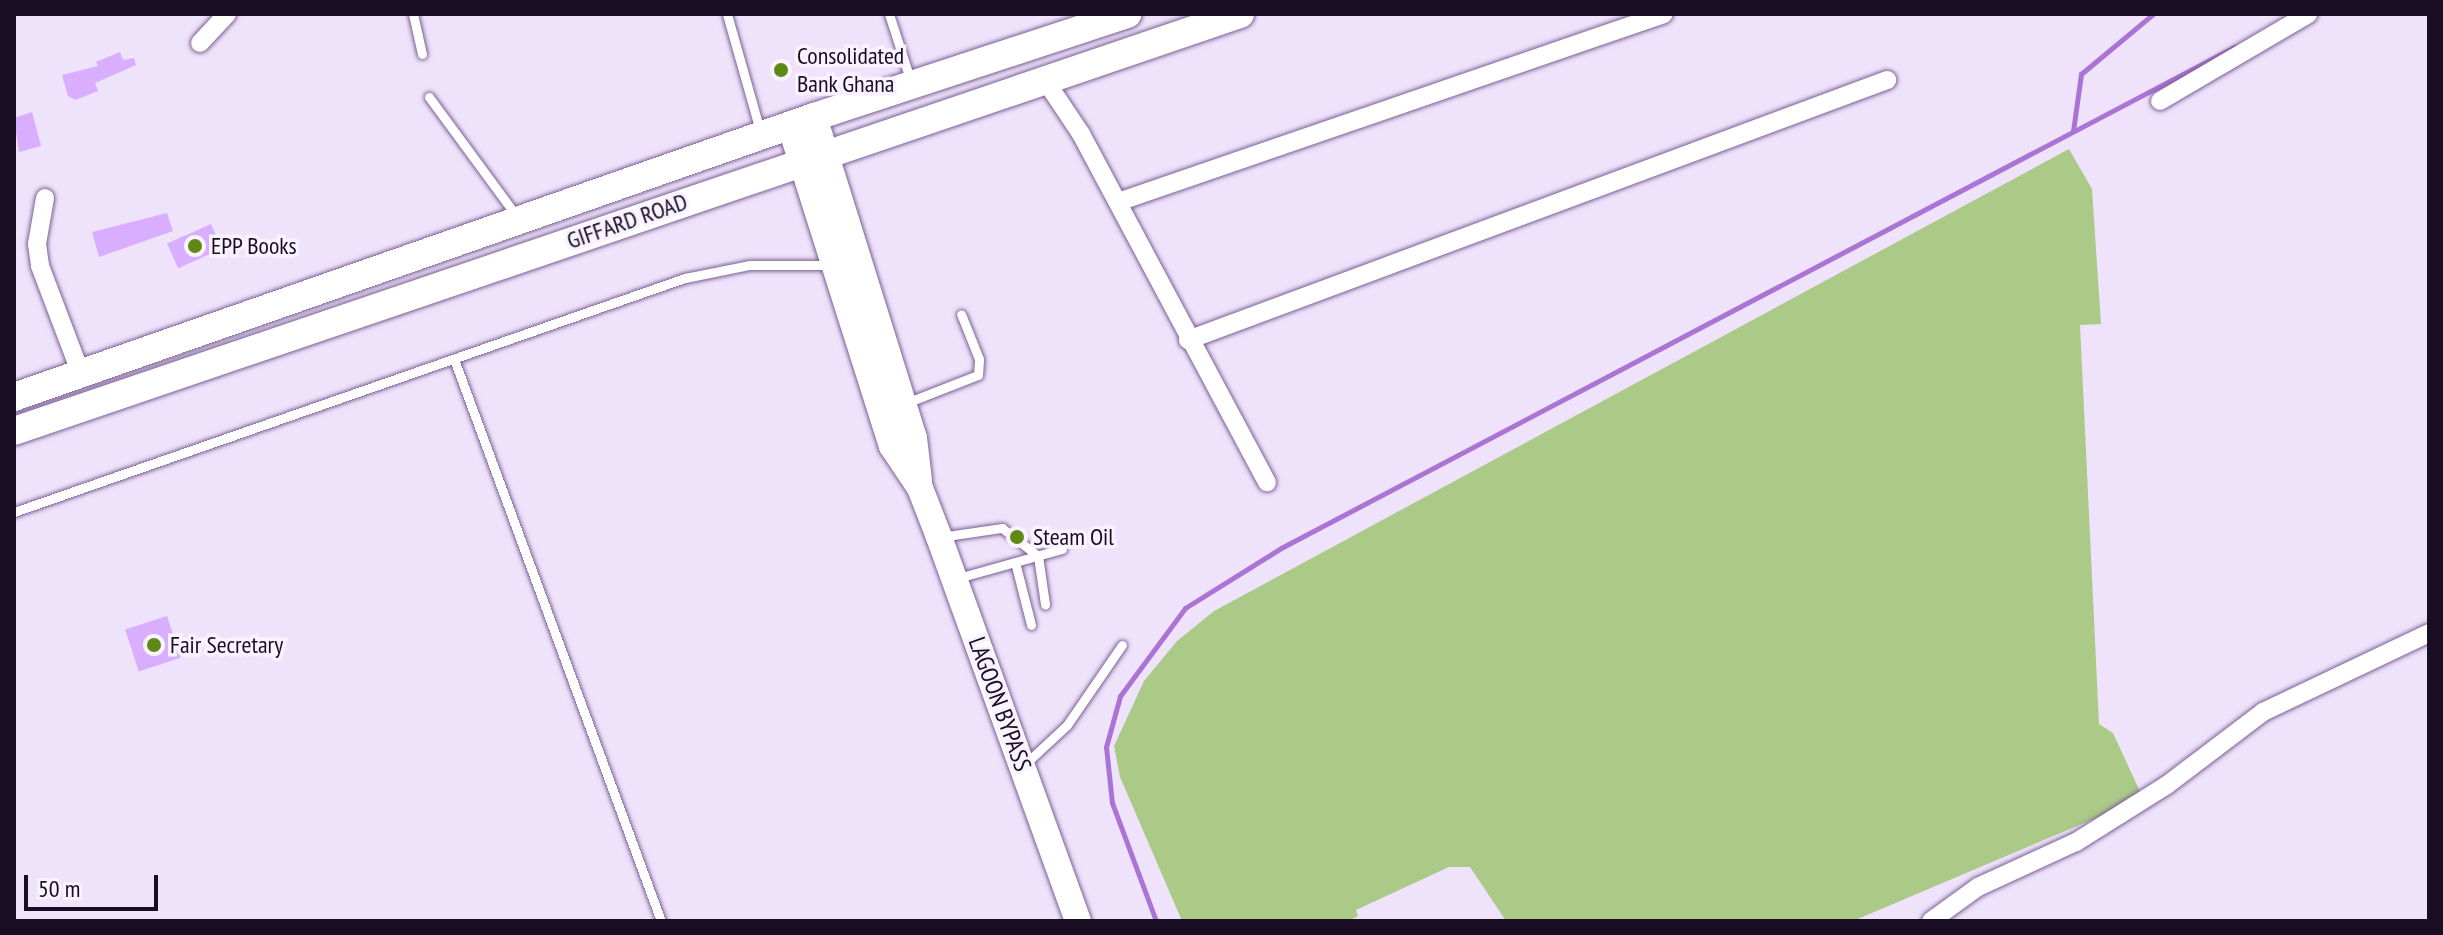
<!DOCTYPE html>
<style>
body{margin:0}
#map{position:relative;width:2443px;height:935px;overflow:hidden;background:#efe3fb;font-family:"PT Sans Narrow",sans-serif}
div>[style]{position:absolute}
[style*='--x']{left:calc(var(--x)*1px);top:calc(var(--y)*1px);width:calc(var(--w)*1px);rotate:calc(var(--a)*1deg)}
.green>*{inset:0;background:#abc987}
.stream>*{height:5px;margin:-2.5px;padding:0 2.5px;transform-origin:2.5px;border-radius:2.5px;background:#aa73d4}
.building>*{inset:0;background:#d9aeff;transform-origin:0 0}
.roads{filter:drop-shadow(0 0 2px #7c5f95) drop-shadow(0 0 2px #7c5f95)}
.lane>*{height:9px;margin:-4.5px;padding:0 4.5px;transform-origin:4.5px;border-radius:4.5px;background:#fff}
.street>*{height:18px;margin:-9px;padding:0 9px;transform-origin:9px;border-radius:9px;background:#fff}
.secondary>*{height:26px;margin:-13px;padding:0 13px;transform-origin:13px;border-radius:13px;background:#fff}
.primary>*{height:28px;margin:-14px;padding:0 14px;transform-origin:14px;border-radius:14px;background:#fff}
.dots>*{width:22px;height:22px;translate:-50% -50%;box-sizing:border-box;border:4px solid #f9f3ff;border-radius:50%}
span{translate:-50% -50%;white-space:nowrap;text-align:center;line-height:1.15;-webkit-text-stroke:7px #f9f3ff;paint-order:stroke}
.poi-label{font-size:24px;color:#180d22}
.left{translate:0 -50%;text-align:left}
.street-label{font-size:24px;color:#180d22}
.frame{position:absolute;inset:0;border:16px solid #180d22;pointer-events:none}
.scale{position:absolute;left:24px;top:875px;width:134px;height:36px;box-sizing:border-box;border:4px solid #180d22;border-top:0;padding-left:10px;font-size:24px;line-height:28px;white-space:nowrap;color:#180d22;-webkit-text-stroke:6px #f9f3ff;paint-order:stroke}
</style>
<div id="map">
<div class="green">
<div style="clip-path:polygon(2069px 149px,2092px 189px,2101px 324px,2080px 325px,2099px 724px,2113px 733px,2143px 798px,1853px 921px,1506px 921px,1470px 867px,1449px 867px,1356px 910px,1358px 916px,1348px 921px,1182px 921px,1120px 777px,1114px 746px,1144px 681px,1177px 641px,1214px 611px)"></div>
</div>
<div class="stream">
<div style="--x:2073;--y:131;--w:58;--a:-82"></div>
<div style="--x:2081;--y:74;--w:94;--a:-39.8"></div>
<div style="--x:1156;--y:921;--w:126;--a:-110.4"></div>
<div style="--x:1112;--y:803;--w:56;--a:-96.1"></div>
<div style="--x:1106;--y:747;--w:53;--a:-74.6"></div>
<div style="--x:1120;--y:696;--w:109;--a:-53.5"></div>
<div style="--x:1185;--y:608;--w:113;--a:-32"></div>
<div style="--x:1281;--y:548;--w:1077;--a:-27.73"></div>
</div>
<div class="building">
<div style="clip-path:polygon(120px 52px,123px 60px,134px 58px,136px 65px,95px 83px,98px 91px,75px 100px,68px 96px,62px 75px,98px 66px,96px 62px)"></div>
<div style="clip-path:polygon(32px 112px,41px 146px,19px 152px,14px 118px)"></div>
<div style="clip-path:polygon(167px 213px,173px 231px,99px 257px,92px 232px)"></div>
<div style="left:211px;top:224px;width:27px;height:48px;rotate:66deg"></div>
<div style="left:167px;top:616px;width:44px;height:44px;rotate:72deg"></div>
</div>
<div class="roads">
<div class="lane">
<div style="--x:413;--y:14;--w:41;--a:77.3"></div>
<div style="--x:727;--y:14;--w:125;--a:74.2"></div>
<div style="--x:889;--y:14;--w:71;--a:72.1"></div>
<div style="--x:429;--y:97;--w:149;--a:53.7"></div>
<div style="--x:454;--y:359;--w:599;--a:69.78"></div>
<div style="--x:906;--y:403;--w:77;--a:-21.3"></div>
<div style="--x:978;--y:375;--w:16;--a:-86"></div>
<div style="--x:979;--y:359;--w:48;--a:-111.8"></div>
<div style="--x:14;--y:512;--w:711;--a:-19.23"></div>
<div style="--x:685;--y:278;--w:65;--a:-11.5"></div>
<div style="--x:749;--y:265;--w:81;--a:0"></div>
<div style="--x:940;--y:537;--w:63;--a:-8.3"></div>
<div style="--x:1002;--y:528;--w:46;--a:37.9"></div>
<div style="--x:1038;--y:556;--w:49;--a:81.7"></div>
<div style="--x:1015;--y:562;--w:65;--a:75.7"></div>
<div style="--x:958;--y:578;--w:108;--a:-15.6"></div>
<div style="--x:1025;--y:764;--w:57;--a:-42.9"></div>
<div style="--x:1067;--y:725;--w:97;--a:-55.5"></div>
</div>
<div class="street">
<div style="--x:200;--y:43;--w:40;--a:-47"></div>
<div style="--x:1045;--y:80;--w:65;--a:56.3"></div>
<div style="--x:1081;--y:134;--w:395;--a:61.9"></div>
<div style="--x:2160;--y:101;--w:172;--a:-30.4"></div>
<div style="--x:45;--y:198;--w:47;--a:99.9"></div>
<div style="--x:37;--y:244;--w:22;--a:82"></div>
<div style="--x:40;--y:266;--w:116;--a:69.2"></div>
<div style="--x:1118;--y:202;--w:577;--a:-19"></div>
<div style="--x:1188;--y:340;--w:746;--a:-20.4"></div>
<div style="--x:1931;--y:921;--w:58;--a:-35.9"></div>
<div style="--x:1978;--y:887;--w:108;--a:-24.7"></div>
<div style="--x:2076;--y:842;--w:107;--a:-32.1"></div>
<div style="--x:2167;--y:785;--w:121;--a:-37.2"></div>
<div style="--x:2263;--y:712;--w:184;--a:-25.4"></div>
</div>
<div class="secondary">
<div style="--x:814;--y:117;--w:336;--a:72.7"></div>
<div style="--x:914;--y:438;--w:42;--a:83.2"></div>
<div style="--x:791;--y:128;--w:334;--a:72.4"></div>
<div style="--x:892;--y:446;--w:50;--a:56.3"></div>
<div style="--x:920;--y:488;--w:53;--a:68.8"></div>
<div style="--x:939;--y:537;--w:408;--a:70.1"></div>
</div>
<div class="primary">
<div style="--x:14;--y:397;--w:848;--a:-19.29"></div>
<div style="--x:814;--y:117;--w:330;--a:-18.2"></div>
<div style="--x:14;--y:431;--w:1295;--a:-18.78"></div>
</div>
</div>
<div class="dots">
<div style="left:781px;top:70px;background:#5f8814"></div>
<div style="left:195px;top:246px;background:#5f8814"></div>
<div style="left:1017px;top:537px;background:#5f8814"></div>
<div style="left:154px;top:645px;background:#5f8814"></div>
</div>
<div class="poi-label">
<span class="left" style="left:797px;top:70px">Consolidated<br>Bank Ghana</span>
<span class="left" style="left:211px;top:246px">EPP Books</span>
<span class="left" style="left:1033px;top:537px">Steam Oil</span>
<span class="left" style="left:170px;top:645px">Fair Secretary</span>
</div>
<div class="street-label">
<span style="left:627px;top:221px;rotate:-19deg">GIFFARD ROAD</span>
<span style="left:1000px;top:704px;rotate:70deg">LAGOON BYPASS</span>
</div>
<div class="frame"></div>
<div class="scale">50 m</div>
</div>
